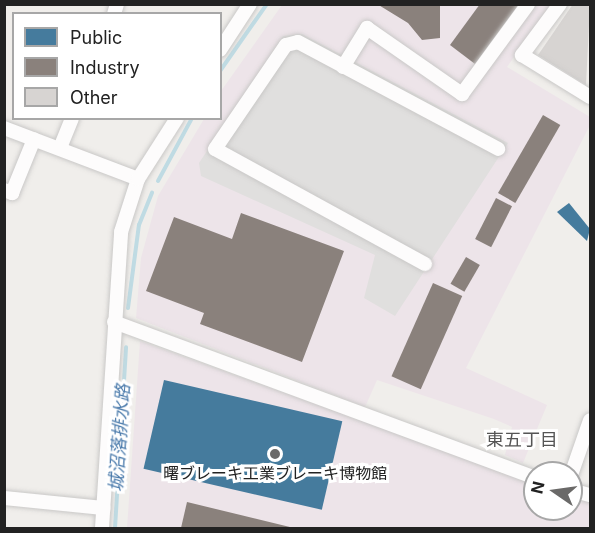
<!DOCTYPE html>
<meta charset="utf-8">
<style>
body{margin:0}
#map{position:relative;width:595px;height:533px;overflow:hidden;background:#f0eeeb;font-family:Inter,"Noto Sans JP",sans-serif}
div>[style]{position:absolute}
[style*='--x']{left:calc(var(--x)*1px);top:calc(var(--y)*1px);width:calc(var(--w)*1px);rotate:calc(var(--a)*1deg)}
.industrial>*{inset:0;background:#ede4e9}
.parking>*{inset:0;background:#e0dfde}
.public>*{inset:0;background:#457b9d;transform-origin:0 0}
.industry>*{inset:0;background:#8a817c;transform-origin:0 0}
.stream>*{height:4px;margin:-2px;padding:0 2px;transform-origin:2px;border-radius:2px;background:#bfdbe3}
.building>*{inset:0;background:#d7d4d2}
.roads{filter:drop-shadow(0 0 2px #c9c8c7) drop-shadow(0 0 2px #c9c8c7)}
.minor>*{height:14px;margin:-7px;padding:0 7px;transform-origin:7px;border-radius:7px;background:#fdfcfc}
.dots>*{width:16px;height:16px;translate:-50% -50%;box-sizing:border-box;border:3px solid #fff;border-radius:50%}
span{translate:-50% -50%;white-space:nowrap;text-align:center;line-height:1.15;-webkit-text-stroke:6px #fff;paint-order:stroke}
.poi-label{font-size:16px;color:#222}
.water-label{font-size:18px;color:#4a7aab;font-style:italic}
.neighbourhood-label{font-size:18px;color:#555}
.frame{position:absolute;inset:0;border:6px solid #222;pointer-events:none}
.legend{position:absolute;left:12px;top:12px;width:210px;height:108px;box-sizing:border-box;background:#fff;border:2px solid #a7a7a7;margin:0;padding:8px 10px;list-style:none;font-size:18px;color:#222}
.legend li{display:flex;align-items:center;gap:12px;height:30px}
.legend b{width:30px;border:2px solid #a7a7a7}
.north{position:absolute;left:523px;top:461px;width:60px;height:60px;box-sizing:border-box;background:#fff;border:2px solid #a7a7a7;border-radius:50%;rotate:283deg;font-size:16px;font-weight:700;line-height:24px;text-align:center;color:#222}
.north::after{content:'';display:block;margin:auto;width:21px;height:27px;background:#6a6968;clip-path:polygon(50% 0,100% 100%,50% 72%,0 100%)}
</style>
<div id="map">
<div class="industrial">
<div style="clip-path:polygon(282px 5px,551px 5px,507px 67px,590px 117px,590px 125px,466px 368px,547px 405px,523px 463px,505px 455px,512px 427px,494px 419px,377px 380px,365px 407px,136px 318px,141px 258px,158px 196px,204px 119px,220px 118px,221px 91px)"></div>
<div style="clip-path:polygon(140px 341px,535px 483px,535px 509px,571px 509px,571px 493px,590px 498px,590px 528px,127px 528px)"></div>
</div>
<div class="parking">
<div style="clip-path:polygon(302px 34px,508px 143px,395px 316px,364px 298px,375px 255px,201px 176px,199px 163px,283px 36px)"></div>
</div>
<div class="public">
<div style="clip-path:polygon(569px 203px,590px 229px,587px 241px,557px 212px)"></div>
<div style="left:164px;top:380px;width:183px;height:91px;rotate:13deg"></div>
</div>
<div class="industry">
<div style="clip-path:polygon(377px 4px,440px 6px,440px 38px,422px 40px,408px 23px)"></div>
<div style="clip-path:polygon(480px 4px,519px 4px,475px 64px,450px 45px)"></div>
<div style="left:543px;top:115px;width:20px;height:90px;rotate:30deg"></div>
<div style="left:496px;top:198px;width:18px;height:46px;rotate:27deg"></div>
<div style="clip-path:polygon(241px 213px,344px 251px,302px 362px,200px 324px,204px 313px,146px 291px,174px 217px,232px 239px)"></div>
<div style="left:466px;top:257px;width:16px;height:31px;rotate:30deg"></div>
<div style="left:433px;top:283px;width:32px;height:102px;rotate:24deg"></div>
<div style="clip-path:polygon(187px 502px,294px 528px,181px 528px)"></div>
</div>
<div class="stream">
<div style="--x:220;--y:71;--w:82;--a:-55"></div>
<div style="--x:158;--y:181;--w:72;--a:-61.6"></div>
<div style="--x:128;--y:308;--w:84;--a:-82.5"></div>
<div style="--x:139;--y:225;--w:35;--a:-68"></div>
<div style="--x:115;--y:528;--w:181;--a:-86.5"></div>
</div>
<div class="building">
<div style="clip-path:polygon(573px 4px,590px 4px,586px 85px,538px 55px)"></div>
</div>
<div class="roads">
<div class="minor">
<div style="--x:560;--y:4;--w:64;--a:126.7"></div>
<div style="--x:522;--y:55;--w:80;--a:31.7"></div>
<div style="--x:114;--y:14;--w:10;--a:-73"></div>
<div style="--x:220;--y:50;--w:55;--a:-56.9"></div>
<div style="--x:343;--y:67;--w:46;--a:-58.4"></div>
<div style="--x:367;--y:28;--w:116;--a:34.8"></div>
<div style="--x:462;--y:94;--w:112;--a:-53.7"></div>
<div style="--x:4;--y:128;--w:143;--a:20.8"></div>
<div style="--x:60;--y:148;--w:32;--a:-68"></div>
<div style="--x:4;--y:190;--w:9;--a:21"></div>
<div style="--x:12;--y:193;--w:58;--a:-67.8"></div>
<div style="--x:425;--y:264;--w:239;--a:-151.3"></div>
<div style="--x:215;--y:149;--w:126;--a:-55.7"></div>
<div style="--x:286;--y:45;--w:12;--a:-14"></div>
<div style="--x:298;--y:42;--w:227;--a:28.1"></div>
<div style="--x:114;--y:322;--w:449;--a:20.3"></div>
<div style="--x:571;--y:475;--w:58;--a:-70.9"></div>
<div style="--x:571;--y:490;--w:20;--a:15"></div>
<div style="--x:4;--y:498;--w:100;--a:5.8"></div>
<div style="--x:102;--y:528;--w:297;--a:-86.3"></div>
<div style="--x:121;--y:232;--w:56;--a:-72.2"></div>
<div style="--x:138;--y:179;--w:72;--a:-57.4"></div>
</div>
</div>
<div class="dots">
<div style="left:275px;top:454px;background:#6a6968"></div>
</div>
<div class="poi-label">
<span style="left:275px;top:473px">曙ブレーキ工業ブレーキ博物館</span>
</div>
<div class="water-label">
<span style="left:120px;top:438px;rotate:-86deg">城沼落排水路</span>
</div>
<div class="neighbourhood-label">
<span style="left:522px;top:440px">東五丁目</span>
</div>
<div class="frame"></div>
<ul class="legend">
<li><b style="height:16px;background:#457b9d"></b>Public</li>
<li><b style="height:16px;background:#8a817c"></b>Industry</li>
<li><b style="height:16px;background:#d7d4d2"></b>Other</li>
</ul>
<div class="north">N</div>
</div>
